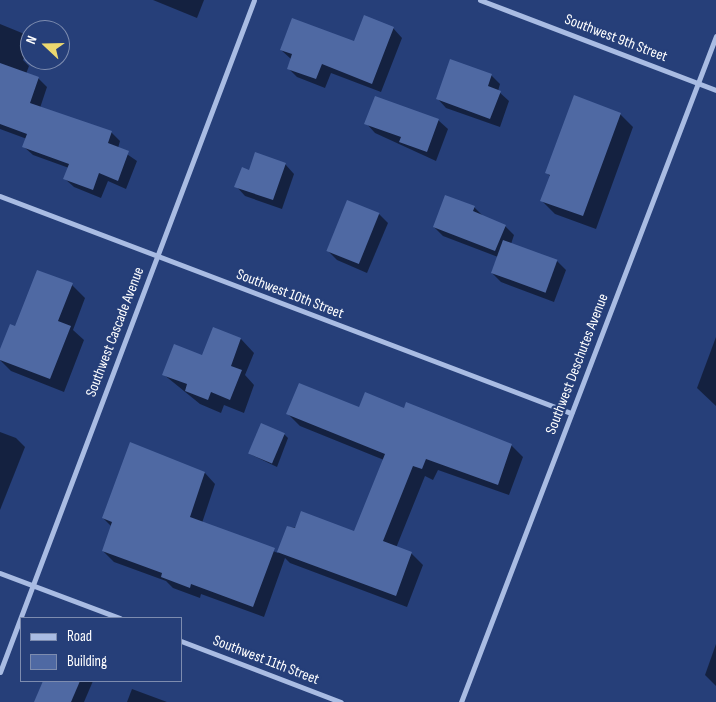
<!DOCTYPE html>
<style>
body{margin:0}
#map{position:relative;width:716px;height:702px;overflow:hidden;background:#263f79;font-family:"Sofia Sans Condensed",sans-serif}
div>[style]{position:absolute}
[style*='--x']{left:calc(var(--x)*1px);top:calc(var(--y)*1px);width:calc(var(--w)*1px);rotate:calc(var(--a)*1deg)}
.shadow>*{inset:0;background:#0007}
.building>*{inset:0;background:#4f69a3;transform-origin:0 0}
.minor>*{height:5px;margin:-2.5px;padding:0 2.5px;transform-origin:2.5px;border-radius:2.5px;background:#a9bce3}
span{translate:-50% -50%;white-space:nowrap;text-align:center;line-height:1.15;-webkit-text-stroke:4.5px #263f79;paint-order:stroke}
.street-label{font-size:15px;color:#fff}
.legend{position:absolute;left:20px;top:617px;width:162px;height:65px;box-sizing:border-box;background:#263f79;border:1px solid #7d8caf;margin:0;padding:6px 9px;list-style:none;font-size:15px;color:#fff}
.legend li{display:flex;align-items:center;gap:10px;height:25px}
.legend b{width:25px;border:1px solid #7d8caf}
.north{position:absolute;left:20px;top:20px;width:50px;height:50px;box-sizing:border-box;background:#263f79;border:1px solid #7d8caf;border-radius:50%;rotate:291deg;font-size:14px;font-weight:700;line-height:20px;text-align:center;color:#fff}
.north::after{content:'';display:block;margin:auto;width:18px;height:22px;background:#ecd86f;clip-path:polygon(50% 0,100% 100%,50% 72%,0 100%)}
</style>
<div id="map">
<div class="shadow">
<div style="clip-path:polygon(153px 0,204px 0,197px 18px)"></div>
<div style="clip-path:polygon(0 24px,22px 33px,30px 41px,23px 60px,29px 66px,26px 74px,38px 78px,47px 87px,40px 108px,111px 132px,120px 141px,118px 148px,137px 161px,126px 189px,108px 181px,101px 198px,74px 187px,65px 179px,69px 168px,33px 155px,24px 147px,27px 139px,0 129px)"></div>
<div style="clip-path:polygon(393px 28px,402px 38px,381px 92px,331px 73px,325px 88px,297px 77px,288px 68px,291px 59px,281px 50px,355px 42px)"></div>
<div style="clip-path:polygon(491px 75px,500px 84px,498px 91px,509px 101px,500px 127px,446px 108px,437px 98px)"></div>
<div style="clip-path:polygon(620px 114px,633px 127px,596px 229px,555px 214px,542px 201px,551px 177px,547px 173px)"></div>
<div style="clip-path:polygon(438px 120px,448px 129px,436px 161px,375px 133px,366px 123px)"></div>
<div style="clip-path:polygon(285px 164px,294px 174px,282px 209px,245px 196px,236px 186px,250px 171px)"></div>
<div style="clip-path:polygon(348px 202px,379px 214px,388px 223px,367px 273px,337px 260px,328px 251px)"></div>
<div style="clip-path:polygon(474px 207px,484px 217px,505px 226px,514px 235px,511px 244px,557px 261px,566px 270px,554px 302px,501px 282px,492px 273px,498px 257px,443px 236px,434px 227px)"></div>
<div style="clip-path:polygon(72px 285px,85px 298px,73px 330px,84px 340px,64px 392px,11px 371px,0 360px,0 353px)"></div>
<div style="clip-path:polygon(213px 329px,241px 339px,254px 353px,245px 375px,254px 385px,244px 413px,224px 405px,221px 413px,200px 404px,163px 374px,203px 357px)"></div>
<div style="clip-path:polygon(716px 337px,716px 406px,697px 388px)"></div>
<div style="clip-path:polygon(360px 409px,405px 410px,511px 445px,523px 457px,509px 495px,438px 470px,433px 480px,425px 476px,396px 548px,411px 553px,423px 565px,407px 607px,290px 563px,285px 558px,264px 617px,201px 594px,200px 598px,173px 588px,166px 581px,114px 562px,103px 551px,112px 527px,103px 518px,131px 444px,205px 473px,215px 484px,202px 523px,278px 553px,288px 527px,355px 532px,384px 460px,300px 426px,288px 414px)"></div>
<div style="clip-path:polygon(0 432px,16px 438px,25px 447px,0 510px)"></div>
<div style="clip-path:polygon(284px 434px,288px 438px,277px 467px,250px 454px)"></div>
<div style="clip-path:polygon(716px 644px,716px 686px,705px 675px)"></div>
<div style="clip-path:polygon(44px 681px,93px 681px,84px 702px,35px 702px)"></div>
<div style="clip-path:polygon(132px 689px,167px 702px,127px 702px)"></div>
</div>
<div class="building">
<div style="clip-path:polygon(364px 15px,394px 27px,372px 84px,322px 64px,316px 79px,287px 69px,292px 54px,280px 50px,292px 18px,354px 41px)"></div>
<div style="clip-path:polygon(450px 59px,492px 74px,488px 86px,501px 91px,490px 119px,436px 99px)"></div>
<div style="clip-path:polygon(0 63px,39px 77px,30px 103px,112px 131px,108px 143px,129px 151px,118px 181px,99px 173px,93px 190px,63px 179px,69px 164px,22px 147px,27px 134px,0 124px)"></div>
<div style="clip-path:polygon(574px 95px,621px 113px,583px 216px,540px 201px,550px 175px,545px 173px)"></div>
<div style="clip-path:polygon(375px 96px,439px 119px,427px 152px,399px 142px,401px 137px,364px 124px)"></div>
<div style="clip-path:polygon(255px 152px,286px 163px,273px 200px,234px 187px,242px 167px,249px 170px)"></div>
<div style="clip-path:polygon(445px 195px,475px 206px,473px 211px,506px 225px,495px 251px,433px 227px)"></div>
<div style="left:347px;top:200px;width:35px;height:55px;rotate:22deg"></div>
<div style="left:503px;top:240px;width:58px;height:35px;rotate:20deg"></div>
<div style="clip-path:polygon(37px 270px,73px 283px,58px 321px,71px 326px,50px 379px,0 360px,0 349px,10px 324px,15px 326px)"></div>
<div style="clip-path:polygon(213px 327px,241px 338px,231px 366px,242px 370px,230px 400px,211px 392px,208px 400px,185px 391px,187px 384px,162px 375px,174px 344px,202px 355px)"></div>
<div style="clip-path:polygon(299px 383px,359px 407px,365px 392px,404px 408px,406px 402px,512px 444px,498px 485px,426px 459px,422px 469px,413px 466px,383px 541px,412px 552px,396px 596px,277px 552px,287px 526px,295px 528px,301px 511px,354px 531px,385px 454px,286px 414px)"></div>
<div style="left:261px;top:423px;width:26px;height:33px;rotate:23deg"></div>
<div style="clip-path:polygon(130px 442px,205px 472px,190px 517px,275px 548px,253px 607px,191px 584px,190px 588px,161px 577px,162px 573px,102px 551px,112px 522px,102px 518px)"></div>
<div style="clip-path:polygon(43px 681px,80px 681px,71px 702px,34px 702px)"></div>
</div>
<div class="minor">
<div style="--x:480;--y:0;--w:253;--a:20.9"></div>
<div style="--x:0;--y:196;--w:611;--a:20.81"></div>
<div style="--x:0;--y:573;--w:128;--a:20.6"></div>
<div style="--x:181;--y:641;--w:171;--a:20.9"></div>
<div style="--x:0;--y:672;--w:718;--a:-69.29"></div>
<div style="--x:461;--y:702;--w:713;--a:-69.05"></div>
</div>
<div class="street-label">
<span style="left:616px;top:38px;rotate:21deg">Southwest 9th Street</span>
<span style="left:290px;top:294px;rotate:21deg">Southwest 10th Street</span>
<span style="left:115px;top:332px;rotate:-69deg">Southwest Cascade Avenue</span>
<span style="left:577px;top:364px;rotate:-69deg">Southwest Deschutes Avenue</span>
<span style="left:266px;top:660px;rotate:21deg">Southwest 11th Street</span>
</div>
<ul class="legend">
<li><b style="height:6px;background:#a9bce3"></b>Road</li>
<li><b style="height:14px;background:#4f69a3"></b>Building</li>
</ul>
<div class="north">N</div>
</div>
